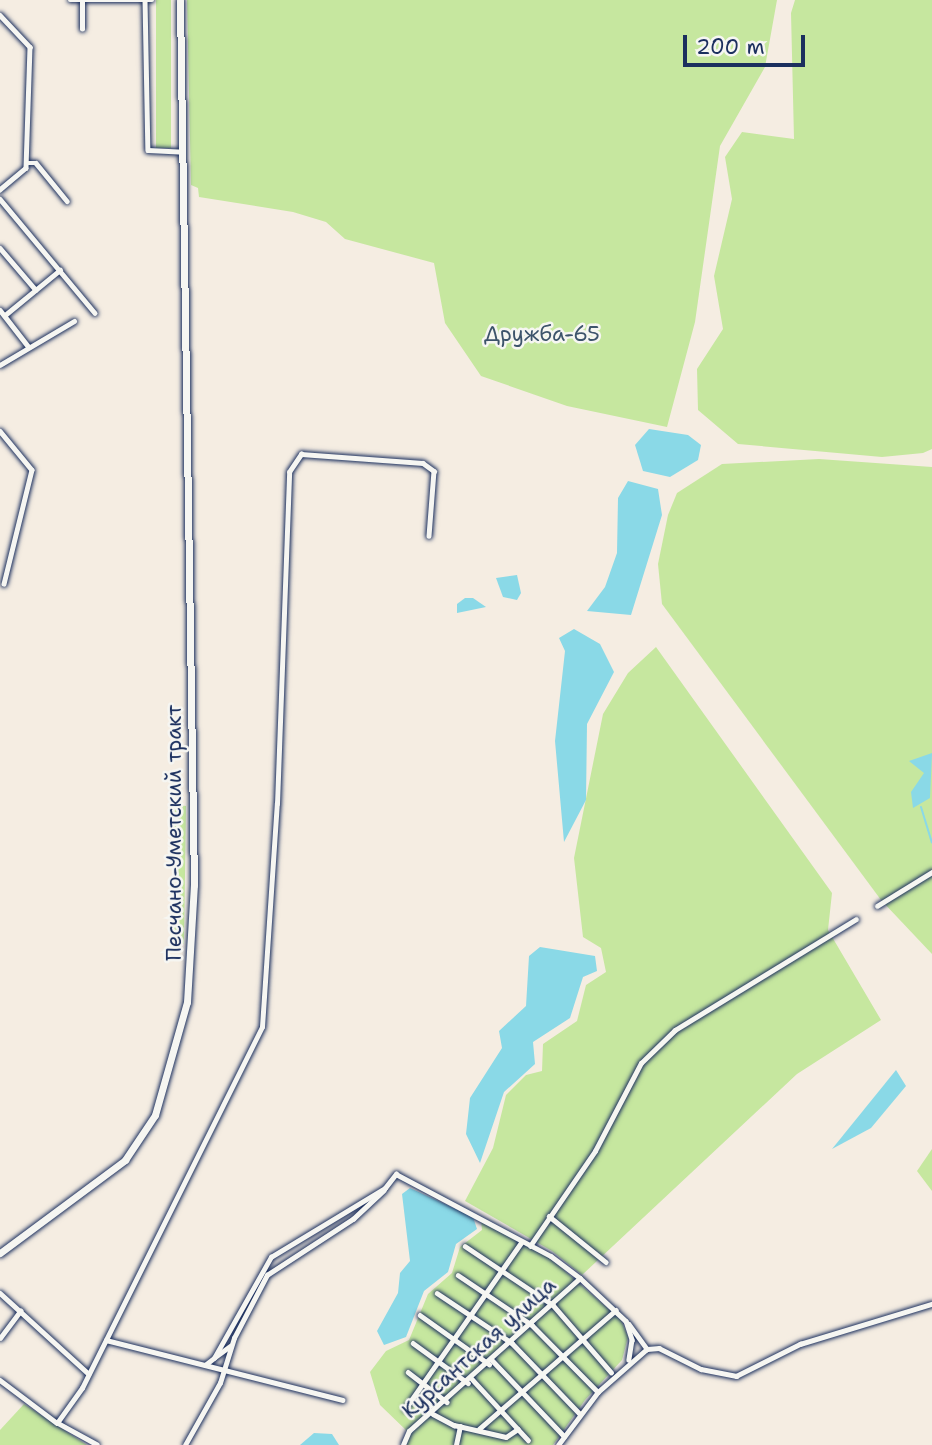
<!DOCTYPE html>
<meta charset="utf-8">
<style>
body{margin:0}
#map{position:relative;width:932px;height:1445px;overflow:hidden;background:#f5ede2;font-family:"Shantell Sans",sans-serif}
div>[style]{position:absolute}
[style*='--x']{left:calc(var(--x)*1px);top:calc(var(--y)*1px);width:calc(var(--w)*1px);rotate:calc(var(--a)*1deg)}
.green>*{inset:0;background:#c6e79f;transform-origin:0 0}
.water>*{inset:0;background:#8ad9e7}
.stream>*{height:2px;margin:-1px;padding:0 1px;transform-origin:1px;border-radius:1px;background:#8ad9e7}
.roads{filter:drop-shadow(0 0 2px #1b2f5e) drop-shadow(0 0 2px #1b2f5e)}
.minor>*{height:4.5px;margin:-2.25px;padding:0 2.25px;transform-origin:2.25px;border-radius:2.25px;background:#f6f6f2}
.secondary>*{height:7px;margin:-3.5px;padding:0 3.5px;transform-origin:3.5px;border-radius:3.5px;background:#f6f6f2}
span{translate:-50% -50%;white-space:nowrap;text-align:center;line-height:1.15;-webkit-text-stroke:5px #f6f6f2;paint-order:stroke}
.park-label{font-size:21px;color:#3d546b}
.street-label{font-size:21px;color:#1b2f5e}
.scale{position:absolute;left:683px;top:35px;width:122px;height:32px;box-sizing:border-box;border:4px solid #1b2f5e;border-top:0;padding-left:9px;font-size:21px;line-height:24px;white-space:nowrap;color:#1b2f5e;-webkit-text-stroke:5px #f6f6f2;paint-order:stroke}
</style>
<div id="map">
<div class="green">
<div style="left:156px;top:0;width:15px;height:148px"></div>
<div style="clip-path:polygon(187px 0,777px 0,765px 67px,720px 146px,695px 322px,667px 427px,567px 406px,481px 376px,445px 323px,434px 263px,345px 239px,326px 222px,293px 212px,199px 197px,198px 188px,191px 185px)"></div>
<div style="clip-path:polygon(795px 0,932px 0,932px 449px,923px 453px,882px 457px,738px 444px,698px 410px,697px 369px,723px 329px,714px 276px,732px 199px,725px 157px,742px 132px,794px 139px,791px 13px)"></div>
<div style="clip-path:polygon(819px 459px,932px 467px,932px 954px,881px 900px,662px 604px,658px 564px,668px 515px,677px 493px,722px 464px)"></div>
<div style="clip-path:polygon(656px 647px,832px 893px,828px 930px,881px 1020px,797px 1074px,582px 1275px,552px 1251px,465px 1201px,493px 1148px,506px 1095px,526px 1075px,542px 1071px,543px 1044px,577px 1021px,586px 985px,606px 972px,601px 948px,583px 937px,574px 858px,603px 714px,628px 673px)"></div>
<div style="clip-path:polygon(178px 805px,186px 806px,184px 944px,174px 940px,174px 917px,180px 898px,169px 820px)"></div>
<div style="clip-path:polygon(932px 1149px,932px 1191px,917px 1171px)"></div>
<div style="clip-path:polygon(481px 1220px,550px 1258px,621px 1320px,628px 1337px,622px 1360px,585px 1400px,553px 1445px,406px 1445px,409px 1433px,380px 1405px,370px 1372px,386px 1351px,409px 1340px,428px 1294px,452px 1273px,460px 1247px,482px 1230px)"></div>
<div style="clip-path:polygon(24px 1404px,87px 1445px,0 1445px,0 1430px)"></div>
</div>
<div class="water">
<div style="clip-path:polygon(649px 429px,688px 435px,701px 445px,698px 460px,670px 477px,643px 471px,635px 445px)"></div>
<div style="clip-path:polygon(628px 481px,658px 489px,662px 515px,631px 615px,587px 611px,605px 587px,617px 553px,618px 498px)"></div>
<div style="clip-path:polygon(517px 575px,521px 593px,517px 600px,503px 597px,496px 578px)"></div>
<div style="clip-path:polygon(465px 598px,473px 598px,486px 607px,457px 613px,457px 604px)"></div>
<div style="clip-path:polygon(574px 629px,600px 644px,614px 672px,587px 724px,586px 800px,564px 842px,555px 741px,565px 651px,559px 638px)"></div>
<div style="clip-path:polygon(932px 753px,930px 798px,913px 808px,911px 792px,924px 773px,909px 761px)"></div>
<div style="clip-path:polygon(540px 947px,595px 956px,597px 971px,583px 977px,570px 1018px,533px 1042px,535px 1064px,504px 1092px,480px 1163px,466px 1134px,470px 1098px,502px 1048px,499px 1031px,526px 1006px,529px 956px)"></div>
<div style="clip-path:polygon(896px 1070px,906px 1086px,871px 1128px,832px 1149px)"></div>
<div style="clip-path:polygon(410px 1188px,473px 1217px,477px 1229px,456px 1244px,448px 1272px,424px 1291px,406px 1337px,384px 1345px,377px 1331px,398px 1293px,400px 1273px,410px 1261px,402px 1194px)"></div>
<div style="clip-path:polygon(314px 1433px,332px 1434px,339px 1445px,300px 1445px)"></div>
</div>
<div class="stream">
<div style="--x:921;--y:807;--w:37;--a:73"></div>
</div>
<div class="roads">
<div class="minor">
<div style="--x:70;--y:0;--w:82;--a:0"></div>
<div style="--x:145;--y:0;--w:150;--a:88.9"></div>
<div style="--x:148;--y:150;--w:35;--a:3"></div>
<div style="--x:0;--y:15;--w:44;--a:46.8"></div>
<div style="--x:30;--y:47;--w:121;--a:91.9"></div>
<div style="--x:26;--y:168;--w:34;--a:140"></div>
<div style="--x:82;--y:29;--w:27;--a:-90"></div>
<div style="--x:26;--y:163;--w:10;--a:0"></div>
<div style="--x:36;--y:163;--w:49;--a:50.8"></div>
<div style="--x:0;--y:199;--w:148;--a:50.2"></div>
<div style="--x:0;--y:248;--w:55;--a:49.4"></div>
<div style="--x:0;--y:310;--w:46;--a:52.1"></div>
<div style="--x:5;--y:315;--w:71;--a:-39.3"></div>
<div style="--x:0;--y:365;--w:86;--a:-30.7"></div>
<div style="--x:0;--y:431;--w:50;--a:50.6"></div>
<div style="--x:32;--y:470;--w:117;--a:103.8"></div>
<div style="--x:877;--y:906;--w:65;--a:-31.7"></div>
<div style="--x:549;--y:1216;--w:73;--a:38.9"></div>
<div style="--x:465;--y:1246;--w:106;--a:33.8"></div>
<div style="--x:553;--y:1305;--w:89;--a:49.1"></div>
<div style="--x:530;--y:1246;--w:115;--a:-55.6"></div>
<div style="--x:595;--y:1151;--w:99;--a:-62.4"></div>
<div style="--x:641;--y:1063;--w:47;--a:-44.1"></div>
<div style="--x:675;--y:1030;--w:212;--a:-31.5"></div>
<div style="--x:458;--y:1275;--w:89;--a:34"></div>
<div style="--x:532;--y:1325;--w:94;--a:45.4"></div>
<div style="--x:0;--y:1293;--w:120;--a:42.3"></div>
<div style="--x:437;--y:1293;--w:90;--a:33.7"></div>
<div style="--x:512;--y:1343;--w:98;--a:46.2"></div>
<div style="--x:420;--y:1315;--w:85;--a:35.4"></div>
<div style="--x:629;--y:1324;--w:31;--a:54"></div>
<div style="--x:0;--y:1338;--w:34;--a:-53"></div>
<div style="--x:106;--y:1340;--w:244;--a:14.2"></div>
<div style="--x:413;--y:1343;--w:68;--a:36"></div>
<div style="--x:215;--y:1357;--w:19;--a:-36"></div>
<div style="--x:492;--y:1360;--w:105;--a:46.5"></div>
<div style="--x:205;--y:1365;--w:11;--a:-38"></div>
<div style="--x:214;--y:1358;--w:116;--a:-60.6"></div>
<div style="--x:271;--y:1257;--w:133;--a:-31.2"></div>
<div style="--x:385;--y:1188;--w:18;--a:-52"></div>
<div style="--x:396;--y:1174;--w:175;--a:27.9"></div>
<div style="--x:551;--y:1256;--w:36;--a:37"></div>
<div style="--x:580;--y:1278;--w:63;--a:43.1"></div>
<div style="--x:626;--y:1321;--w:20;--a:72"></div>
<div style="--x:632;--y:1340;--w:20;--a:99"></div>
<div style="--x:408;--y:1372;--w:49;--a:37.6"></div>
<div style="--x:472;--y:1379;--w:83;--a:47.4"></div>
<div style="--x:0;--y:1380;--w:71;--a:37"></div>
<div style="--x:405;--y:1409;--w:203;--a:-55.1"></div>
<div style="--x:433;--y:1414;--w:24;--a:28"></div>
<div style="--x:454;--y:1425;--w:53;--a:13"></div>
<div style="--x:506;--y:1437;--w:14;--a:-34"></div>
<div style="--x:479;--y:1429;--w:181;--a:-41"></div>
<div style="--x:97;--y:1445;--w:46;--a:-151.2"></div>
<div style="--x:57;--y:1423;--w:43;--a:-54.5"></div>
<div style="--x:82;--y:1388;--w:403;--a:-63.5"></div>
<div style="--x:262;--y:1027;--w:224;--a:-86.2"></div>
<div style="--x:277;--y:804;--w:332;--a:-87.9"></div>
<div style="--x:289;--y:472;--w:22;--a:-56"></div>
<div style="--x:301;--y:454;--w:122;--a:4.2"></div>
<div style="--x:423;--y:463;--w:14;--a:36"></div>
<div style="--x:434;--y:471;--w:65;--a:94.4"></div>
<div style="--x:185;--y:1445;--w:71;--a:-60.6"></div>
<div style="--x:220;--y:1383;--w:47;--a:-72.7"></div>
<div style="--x:234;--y:1338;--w:71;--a:-62.4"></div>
<div style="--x:267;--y:1275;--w:103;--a:-33.1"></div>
<div style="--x:353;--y:1219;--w:42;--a:-43.1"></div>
<div style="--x:403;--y:1445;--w:15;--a:-67"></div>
<div style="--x:409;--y:1431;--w:229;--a:-41.8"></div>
<div style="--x:456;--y:1445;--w:19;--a:-78"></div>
<div style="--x:558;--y:1445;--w:66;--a:-53"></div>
<div style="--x:598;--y:1392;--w:65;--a:-41.3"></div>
<div style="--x:647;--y:1349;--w:12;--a:-5"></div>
<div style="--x:659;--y:1348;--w:47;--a:26.6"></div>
<div style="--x:701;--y:1369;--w:36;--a:11"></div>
<div style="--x:736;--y:1376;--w:72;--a:-26.6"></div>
<div style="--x:800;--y:1344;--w:138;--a:-16.9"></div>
</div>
<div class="secondary">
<div style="--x:0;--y:1253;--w:156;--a:-36.6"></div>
<div style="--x:125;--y:1160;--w:54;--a:-56.3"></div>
<div style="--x:155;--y:1115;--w:117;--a:-74.2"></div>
<div style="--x:187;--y:1002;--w:117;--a:-86.6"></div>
<div style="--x:194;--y:885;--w:885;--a:-90.91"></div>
</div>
</div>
<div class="park-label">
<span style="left:542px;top:334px">Дружба-65</span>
</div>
<div class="street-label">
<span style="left:174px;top:833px;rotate:-90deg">Песчано-Уметский тракт</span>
<span style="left:479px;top:1348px;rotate:-42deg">Курсантская улица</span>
</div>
<div class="scale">200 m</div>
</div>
